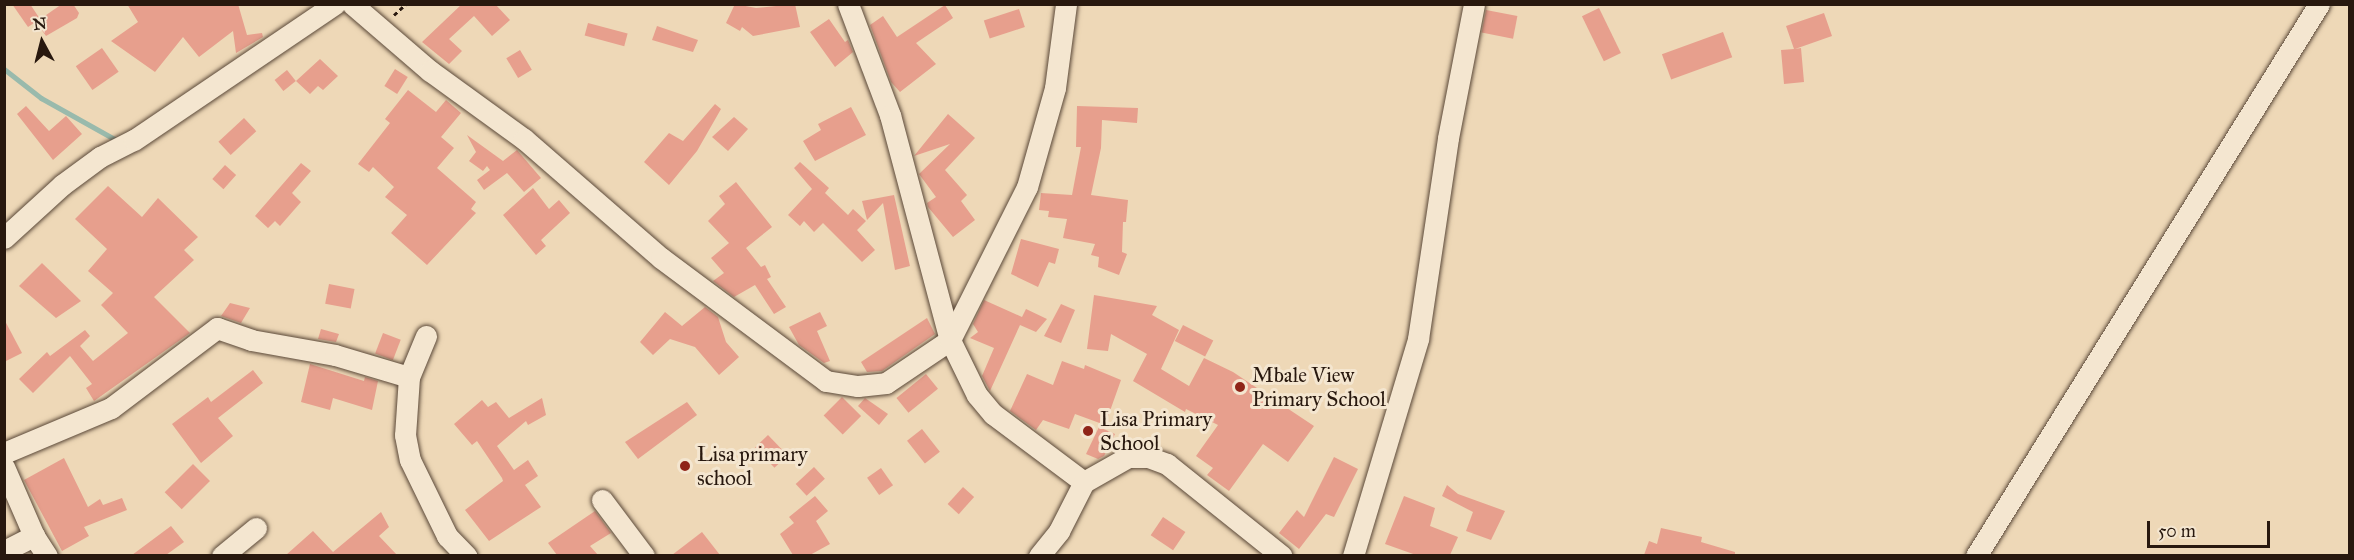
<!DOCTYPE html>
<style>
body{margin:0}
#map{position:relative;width:2354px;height:560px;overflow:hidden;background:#eed8b7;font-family:"IM FELL Great Primer",serif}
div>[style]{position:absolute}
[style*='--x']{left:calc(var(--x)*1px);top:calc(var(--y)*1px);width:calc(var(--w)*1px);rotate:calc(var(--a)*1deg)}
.stream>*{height:5px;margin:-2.5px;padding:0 2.5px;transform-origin:2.5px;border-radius:2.5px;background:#99baac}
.building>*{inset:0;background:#e79f8d;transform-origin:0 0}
.path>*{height:3px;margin-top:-1.5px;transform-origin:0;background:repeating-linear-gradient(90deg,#28180e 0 4.5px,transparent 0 7.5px)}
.roads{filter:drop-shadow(0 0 2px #5a4838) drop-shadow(0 0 2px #5a4838)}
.minor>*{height:21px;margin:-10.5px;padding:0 10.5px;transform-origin:10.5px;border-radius:10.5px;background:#f4e6d0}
.dots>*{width:16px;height:16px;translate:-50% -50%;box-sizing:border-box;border:3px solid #f4e6d0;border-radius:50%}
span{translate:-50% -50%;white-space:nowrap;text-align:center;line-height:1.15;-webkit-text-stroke:6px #f4e6d0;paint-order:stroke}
.poi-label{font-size:21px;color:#28180e}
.left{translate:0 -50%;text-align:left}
.frame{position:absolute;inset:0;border:6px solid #28180e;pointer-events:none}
.north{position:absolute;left:12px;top:12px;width:60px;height:60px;-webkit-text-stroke:4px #f4e6d0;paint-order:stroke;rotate:353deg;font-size:16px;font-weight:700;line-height:24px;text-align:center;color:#28180e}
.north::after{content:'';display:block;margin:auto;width:21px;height:27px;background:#28180e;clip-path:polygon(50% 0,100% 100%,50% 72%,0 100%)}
.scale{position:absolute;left:2147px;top:521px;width:123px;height:27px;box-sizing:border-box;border:3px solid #28180e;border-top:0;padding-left:8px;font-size:18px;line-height:21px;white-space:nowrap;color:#28180e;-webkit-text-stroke:4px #f4e6d0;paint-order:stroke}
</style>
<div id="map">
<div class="stream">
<div style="--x:4;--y:69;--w:47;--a:38.1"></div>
<div style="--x:41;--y:98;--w:86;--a:29.2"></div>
</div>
<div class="building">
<div style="clip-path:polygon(12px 4px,30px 4px,40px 19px,28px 27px)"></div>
<div style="clip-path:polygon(62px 4px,73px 4px,79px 13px,77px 18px,46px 36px,36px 22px)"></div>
<div style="clip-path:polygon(127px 4px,238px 4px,247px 35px,262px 33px,263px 37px,236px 53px,233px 31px,199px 57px,183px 37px,155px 72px,111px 41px,138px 22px)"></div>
<div style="clip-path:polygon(462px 4px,495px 4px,510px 20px,492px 36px,474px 16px,449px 39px,462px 51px,449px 64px,422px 42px)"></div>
<div style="clip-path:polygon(735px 4px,756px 8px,795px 4px,800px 27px,753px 36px,742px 27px,740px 31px,726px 23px)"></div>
<div style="clip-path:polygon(945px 5px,953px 18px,916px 43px,936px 64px,900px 92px,891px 82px,870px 25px,883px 16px,897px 37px)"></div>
<div style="left:1599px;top:8px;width:50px;height:19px;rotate:64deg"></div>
<div style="left:1019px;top:9px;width:19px;height:37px;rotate:72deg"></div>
<div style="left:1486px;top:10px;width:32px;height:23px;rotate:11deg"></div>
<div style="clip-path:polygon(1824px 13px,1832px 36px,1795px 49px,1801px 48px,1804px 82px,1784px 84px,1781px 50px,1794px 49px,1786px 26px)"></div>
<div style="clip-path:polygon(829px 19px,845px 42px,848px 40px,853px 52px,835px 67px,810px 32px)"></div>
<div style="left:588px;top:23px;width:41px;height:13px;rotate:15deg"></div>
<div style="clip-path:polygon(657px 26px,698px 40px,693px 52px,652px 40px)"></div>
<div style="left:1723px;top:32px;width:27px;height:65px;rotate:70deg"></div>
<div style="left:102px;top:48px;width:29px;height:32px;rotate:55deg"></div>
<div style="left:520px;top:50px;width:23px;height:16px;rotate:59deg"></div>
<div style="clip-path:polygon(320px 59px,338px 76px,323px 90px,318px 86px,310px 94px,296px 81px)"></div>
<div style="left:395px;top:69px;width:15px;height:20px;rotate:32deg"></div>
<div style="left:287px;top:70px;width:14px;height:16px;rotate:51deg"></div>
<div style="clip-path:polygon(408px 90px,436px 112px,446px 100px,461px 113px,441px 137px,454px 148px,437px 168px,476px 202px,471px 209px,476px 213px,427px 265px,391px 233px,407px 215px,385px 197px,394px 187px,373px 167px,369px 172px,358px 164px,390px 123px,385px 119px)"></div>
<div style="clip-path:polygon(715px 104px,721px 109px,697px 151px,669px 185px,644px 162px,669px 133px,683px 141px)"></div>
<div style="clip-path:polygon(26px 106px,49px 131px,66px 116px,82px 134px,53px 160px,17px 114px)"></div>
<div style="clip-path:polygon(1077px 106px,1138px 108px,1137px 123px,1102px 120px,1101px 148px,1091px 195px,1128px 200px,1126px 222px,1123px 222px,1122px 252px,1127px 254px,1119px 275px,1098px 267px,1099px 257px,1091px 255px,1095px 244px,1063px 238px,1067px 219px,1048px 217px,1049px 211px,1039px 210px,1041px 193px,1072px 195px,1081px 147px,1076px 147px)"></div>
<div style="clip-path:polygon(851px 107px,866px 135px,815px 161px,803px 141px,821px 130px,818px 124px)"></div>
<div style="clip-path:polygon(948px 114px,975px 138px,945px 170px,967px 195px,961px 201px,975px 220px,953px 237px,928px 207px,927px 203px,936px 197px,919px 174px,950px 144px,914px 156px)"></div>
<div style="clip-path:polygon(734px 117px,748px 129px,728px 151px,712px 137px)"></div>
<div style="left:244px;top:118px;width:18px;height:35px;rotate:47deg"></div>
<div style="clip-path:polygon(467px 135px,503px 161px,517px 150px,541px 178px,524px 192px,507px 173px,484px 190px,477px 180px,490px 170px,487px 166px,483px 171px,469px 161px,476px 152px)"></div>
<div style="clip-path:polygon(800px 162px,829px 188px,825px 193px,848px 215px,853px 209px,866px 221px,857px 230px,875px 250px,862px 262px,823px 223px,814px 232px,804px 221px,800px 226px,788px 215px,812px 189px,794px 168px)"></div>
<div style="clip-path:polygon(301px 163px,311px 171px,292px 193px,301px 202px,280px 226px,275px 221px,268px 228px,255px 216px)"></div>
<div style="left:225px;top:165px;width:15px;height:19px;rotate:42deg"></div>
<div style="clip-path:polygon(736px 182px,772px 227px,746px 248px,761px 267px,765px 265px,771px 277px,767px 279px,786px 307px,774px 314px,755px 285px,734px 297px,713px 281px,724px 273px,711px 258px,729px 243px,708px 221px,725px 204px,719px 196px)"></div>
<div style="clip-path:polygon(108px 186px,142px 217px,158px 198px,198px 237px,184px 250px,194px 260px,154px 297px,190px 333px,94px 401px,86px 388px,92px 384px,70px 356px,33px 393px,19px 379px,47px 352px,50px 356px,85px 330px,90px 336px,80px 346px,93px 361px,128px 333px,101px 305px,113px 293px,88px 271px,107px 249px,75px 219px)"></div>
<div style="clip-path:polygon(533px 188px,549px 209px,559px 200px,570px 213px,541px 240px,546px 246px,536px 255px,503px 215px)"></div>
<div style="clip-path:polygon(894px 195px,910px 266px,895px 270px,883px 203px,867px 220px,862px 201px)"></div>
<div style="clip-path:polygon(1021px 239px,1059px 249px,1055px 264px,1049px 262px,1038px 287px,1011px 274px)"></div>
<div style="clip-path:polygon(42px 263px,81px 301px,56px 318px,19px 286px)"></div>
<div style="left:329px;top:284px;width:26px;height:20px;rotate:11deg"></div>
<div style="clip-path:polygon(1094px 295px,1157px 306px,1152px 315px,1179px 330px,1161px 369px,1189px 386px,1204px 358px,1233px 372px,1314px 426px,1288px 462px,1263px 444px,1229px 491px,1207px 475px,1213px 468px,1196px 456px,1218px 425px,1186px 409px,1185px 412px,1133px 381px,1147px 354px,1111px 334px,1108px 351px,1087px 349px)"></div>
<div style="clip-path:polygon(984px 300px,1022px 317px,1026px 309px,1047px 319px,1036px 332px,1020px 325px,990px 391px,982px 376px,994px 348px,970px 338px,978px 332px,973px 324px)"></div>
<div style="clip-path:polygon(230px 303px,250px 308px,241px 323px,221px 316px)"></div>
<div style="clip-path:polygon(1061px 304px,1075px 310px,1061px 343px,1044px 336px)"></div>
<div style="clip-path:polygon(705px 307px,718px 317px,726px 342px,739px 357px,719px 375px,695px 347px,670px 339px,653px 355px,640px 342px,665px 312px,682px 326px)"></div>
<div style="clip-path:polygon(820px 312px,827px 326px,817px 331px,830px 361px,824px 363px,799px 345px,789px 327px)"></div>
<div style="clip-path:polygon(927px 318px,935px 334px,882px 371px,867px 372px,861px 362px)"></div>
<div style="clip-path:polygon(4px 319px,22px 353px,4px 362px)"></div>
<div style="left:1183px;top:325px;width:34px;height:18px;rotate:27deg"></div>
<div style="clip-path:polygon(321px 329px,339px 334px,336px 342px,318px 339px)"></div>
<div style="left:383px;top:333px;width:19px;height:22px;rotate:21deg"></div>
<div style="clip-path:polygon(1062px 361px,1084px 369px,1085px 365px,1121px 380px,1105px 425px,1075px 414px,1069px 429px,1043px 420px,1036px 430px,1010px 411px,1027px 374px,1053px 385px)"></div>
<div style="clip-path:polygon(310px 364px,364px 381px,365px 377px,378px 381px,372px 410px,333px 398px,330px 410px,301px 402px)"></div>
<div style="clip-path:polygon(253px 370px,263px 383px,218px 418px,233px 436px,201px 463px,172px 424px,208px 397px,211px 402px)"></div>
<div style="left:926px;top:374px;width:19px;height:38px;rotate:51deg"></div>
<div style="left:842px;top:397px;width:27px;height:26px;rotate:45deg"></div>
<div style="clip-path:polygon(542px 398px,546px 415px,528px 425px,526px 421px,497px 446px,514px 470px,528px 460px,538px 476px,525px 485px,541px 507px,489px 541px,465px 510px,503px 481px,502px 478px,477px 441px,472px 445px,454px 424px,482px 400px,488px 407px,496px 402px,509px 418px)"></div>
<div style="clip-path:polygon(865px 398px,888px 414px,879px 425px,858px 406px)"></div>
<div style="clip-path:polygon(687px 402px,697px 415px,638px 459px,625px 442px)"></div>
<div style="clip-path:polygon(1099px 427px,1115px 434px,1104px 456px,1098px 459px,1086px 454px)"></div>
<div style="left:922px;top:429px;width:29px;height:19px;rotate:52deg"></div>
<div style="left:768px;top:435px;width:28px;height:18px;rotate:46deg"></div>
<div style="clip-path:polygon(1334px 457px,1358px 469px,1334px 517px,1326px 514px,1299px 549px,1279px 533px,1297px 510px,1304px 517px)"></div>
<div style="clip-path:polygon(64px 458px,88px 507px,100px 499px,103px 505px,122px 498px,127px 510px,84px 527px,89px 536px,62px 551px,24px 480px)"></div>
<div style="left:193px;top:464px;width:24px;height:40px;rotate:45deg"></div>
<div style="left:814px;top:467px;width:16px;height:25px;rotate:47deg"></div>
<div style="left:881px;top:468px;width:21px;height:17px;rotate:55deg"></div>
<div style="clip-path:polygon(1447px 485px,1458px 494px,1505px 511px,1491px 540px,1466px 531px,1473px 512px,1442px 496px)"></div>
<div style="left:963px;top:487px;width:15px;height:23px;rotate:42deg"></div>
<div style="clip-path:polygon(815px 496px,828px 511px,816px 521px,830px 544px,810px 555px,793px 555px,780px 534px,794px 523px,789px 517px)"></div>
<div style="clip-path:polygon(1404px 496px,1435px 508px,1430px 526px,1458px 537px,1450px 555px,1416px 555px,1385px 544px)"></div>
<div style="clip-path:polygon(595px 511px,611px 533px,590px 546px,598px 555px,557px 555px,548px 543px)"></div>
<div style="clip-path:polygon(381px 512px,389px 527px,379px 536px,397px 555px,286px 555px,313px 531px,333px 552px)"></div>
<div style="left:1163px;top:517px;width:27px;height:22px;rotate:34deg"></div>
<div style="clip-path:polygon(171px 526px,184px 542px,166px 555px,132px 555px)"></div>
<div style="clip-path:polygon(1661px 528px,1702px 537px,1701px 542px,1735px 552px,1735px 555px,1644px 555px,1649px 541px,1657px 544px)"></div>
<div style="clip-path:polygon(702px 532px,720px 555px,672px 555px)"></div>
</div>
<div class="path">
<div style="--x:394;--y:15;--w:16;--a:-43"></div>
</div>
<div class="roads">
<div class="minor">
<div style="--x:352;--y:4;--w:103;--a:40.7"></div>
<div style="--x:430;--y:71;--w:116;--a:35.9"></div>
<div style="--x:524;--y:139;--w:181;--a:41"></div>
<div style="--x:661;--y:258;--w:206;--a:36.7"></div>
<div style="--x:826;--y:381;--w:32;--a:9"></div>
<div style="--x:858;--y:386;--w:28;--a:-6"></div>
<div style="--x:886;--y:383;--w:77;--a:-33.9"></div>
<div style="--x:950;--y:340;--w:171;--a:-63.3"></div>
<div style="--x:1027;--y:187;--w:103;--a:-74.2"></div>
<div style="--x:1055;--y:88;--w:85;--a:-82.5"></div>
<div style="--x:848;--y:4;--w:119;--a:69.3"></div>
<div style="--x:890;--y:115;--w:233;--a:75.1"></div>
<div style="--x:950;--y:340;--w:61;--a:63.9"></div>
<div style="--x:977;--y:395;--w:25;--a:50"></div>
<div style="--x:993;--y:414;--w:114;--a:36.8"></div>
<div style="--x:4;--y:238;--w:79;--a:-42.4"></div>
<div style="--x:62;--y:185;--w:47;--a:-36.4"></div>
<div style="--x:100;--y:157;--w:38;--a:-27"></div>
<div style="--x:134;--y:140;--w:243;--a:-34.1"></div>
<div style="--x:426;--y:336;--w:44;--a:112.5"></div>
<div style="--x:409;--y:377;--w:58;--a:93.9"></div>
<div style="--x:405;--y:435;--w:25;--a:79"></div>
<div style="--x:410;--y:460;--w:85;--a:64"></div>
<div style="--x:447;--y:536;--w:28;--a:46"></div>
<div style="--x:4;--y:453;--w:116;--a:-22.8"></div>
<div style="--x:111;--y:408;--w:133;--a:-37"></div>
<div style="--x:217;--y:328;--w:36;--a:19"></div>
<div style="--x:251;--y:340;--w:85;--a:10.1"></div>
<div style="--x:335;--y:355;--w:77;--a:16.6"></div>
<div style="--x:4;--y:467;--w:75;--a:66.5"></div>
<div style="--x:34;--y:536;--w:24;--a:57"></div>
<div style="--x:602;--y:500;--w:70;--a:53.1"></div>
<div style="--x:4;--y:551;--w:34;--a:-27"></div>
<div style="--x:222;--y:556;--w:44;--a:-39.5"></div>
<div style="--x:1039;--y:556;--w:32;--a:-51"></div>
<div style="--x:1059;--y:531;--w:55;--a:-63"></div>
<div style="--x:1084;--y:482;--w:51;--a:-29.6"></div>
<div style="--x:1128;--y:457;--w:20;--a:0"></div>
<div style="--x:1148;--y:457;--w:20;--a:20"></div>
<div style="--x:1167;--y:464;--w:147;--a:38.7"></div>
<div style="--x:1353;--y:556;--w:227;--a:-73.3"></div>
<div style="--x:1418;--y:339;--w:203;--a:-81.5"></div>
<div style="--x:1448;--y:138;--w:136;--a:-79"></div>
<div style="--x:1976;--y:556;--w:650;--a:-58.14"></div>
</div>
</div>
<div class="dots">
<div style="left:1240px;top:387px;background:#8f2418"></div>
<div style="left:1088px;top:431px;background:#8f2418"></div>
<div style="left:685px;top:466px;background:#8f2418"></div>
</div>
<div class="poi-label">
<span class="left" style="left:1252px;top:387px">Mbale View<br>Primary School</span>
<span class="left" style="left:1100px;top:431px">Lisa Primary<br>School</span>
<span class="left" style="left:697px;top:466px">Lisa primary<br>school</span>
</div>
<div class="frame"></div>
<div class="north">N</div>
<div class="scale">50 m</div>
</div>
